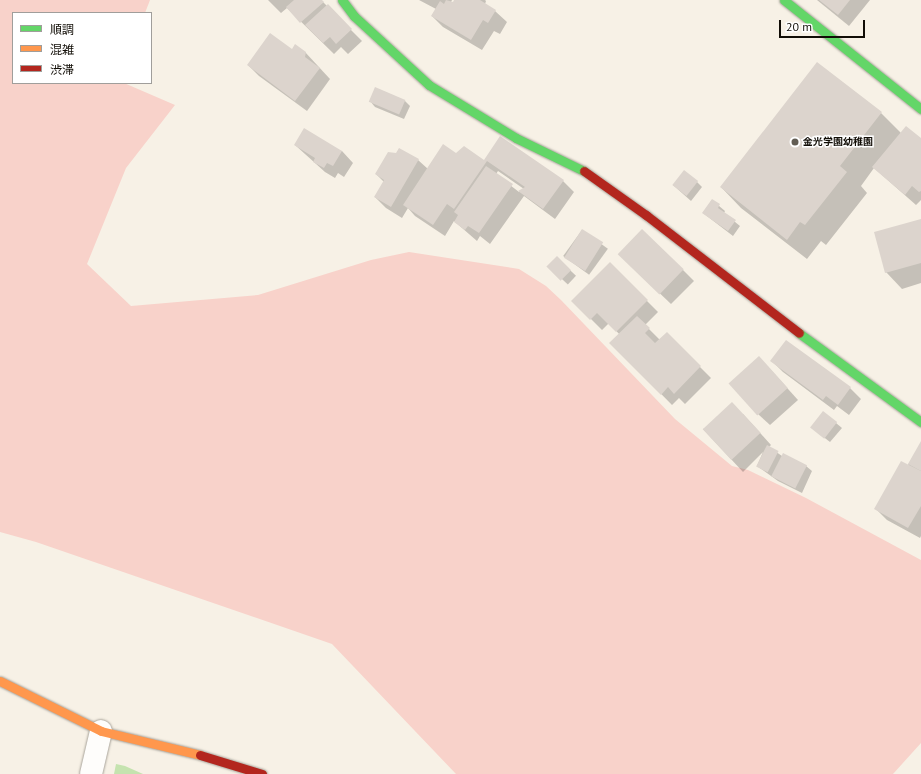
<!DOCTYPE html>
<meta charset="utf-8">
<style>
body{margin:0}
#map{position:relative;width:921px;height:774px;overflow:hidden;background:#f7f1e6;font-family:"PT Sans","Noto Sans JP",sans-serif}
div>[style]{position:absolute}
[style*='--x']{left:calc(var(--x)*1px);top:calc(var(--y)*1px);width:calc(var(--w)*1px);rotate:calc(var(--a)*1deg)}
.green>*{inset:0;background:#f8d2ca}
.water>*{inset:0;background:#c5e3af}
.shadow>*{inset:0;background:#0003;transform-origin:0 0}
.building>*{inset:0;background:#dcd4cd;transform-origin:0 0}
.roads{filter:drop-shadow(0 0 1px #a9a49b) drop-shadow(0 0 1px #a9a49b)}
.street>*{height:22px;margin:-11px;padding:0 11px;transform-origin:11px;border-radius:11px;background:#fefdfb}
.fast>*{height:9px;margin:-4.5px;padding:0 4.5px;transform-origin:4.5px;border-radius:4.5px;background:#63d668}
.slow>*{height:9px;margin:-4.5px;padding:0 4.5px;transform-origin:4.5px;border-radius:4.5px;background:#ff974d}
.jam>*{height:9px;margin:-4.5px;padding:0 4.5px;transform-origin:4.5px;border-radius:4.5px;background:#b3261e}
.dots>*{width:11px;height:11px;translate:-50% -50%;box-sizing:border-box;border:2px solid #fff;border-radius:50%}
span{translate:-50% -50%;white-space:nowrap;text-align:center;line-height:1.15;-webkit-text-stroke:3px #fff;paint-order:stroke}
.poi-label{font-size:10px;color:#110d06;font-weight:700}
.left{translate:0 -50%;text-align:left}
.legend{position:absolute;left:12px;top:12px;width:140px;height:72px;box-sizing:border-box;background:#fff;border:1px solid #a09e9b;margin:0;padding:5px 7px;list-style:none;font-size:12px;color:#110d06}
.legend li{display:flex;align-items:center;gap:8px;height:20px}
.legend b{width:20px;border:1px solid #a09e9b}
.scale{position:absolute;left:779px;top:20px;width:86px;height:18px;box-sizing:border-box;border:2px solid #110d06;border-top:0;padding-left:5px;font-size:12px;line-height:14px;white-space:nowrap;color:#110d06;-webkit-text-stroke:3px #fff;paint-order:stroke}
</style>
<div id="map">
<div class="green">
<div style="clip-path:polygon(0 0,150px 0,145px 13px,13px 13px,13px 83px,124px 83px,175px 105px,126px 168px,87px 264px,131px 306px,258px 295px,371px 260px,409px 252px,519px 269px,546px 286px,561px 300px,675px 419px,732px 466px,748px 470px,806px 498px,921px 560px,921px 743px,893px 774px,456px 774px,332px 644px,36px 542px,0 532px)"></div>
</div>
<div class="water">
<div style="clip-path:polygon(116px 764px,125px 766px,143px 774px,114px 774px)"></div>
</div>
<div class="shadow">
<div style="clip-path:polygon(268px 0,321px 0,362px 41px,348px 54px,341px 47px,334px 54px,287px 8px,281px 13px)"></div>
<div style="clip-path:polygon(419px 0,452px 0,451px 2px,453px 3px,455px 0,485px 0,486px 1px,485px 4px,495px 11px,507px 22px,500px 34px,494px 31px,482px 50px,443px 27px,432px 16px,436px 9px)"></div>
<div style="clip-path:polygon(817px 0,870px 0,849px 26px)"></div>
<div style="clip-path:polygon(292px 50px,305px 52px,330px 79px,307px 111px,259px 76px,248px 65px)"></div>
<div style="clip-path:polygon(404px 100px,410px 106px,404px 119px,375px 107px,370px 101px)"></div>
<div style="clip-path:polygon(881px 113px,901px 133px,921px 140px,921px 200px,916px 205px,874px 168px,861px 186px,867px 193px,826px 245px,821px 241px,807px 259px,741px 208px,721px 187px)"></div>
<div style="clip-path:polygon(evenodd,500px 138px,563px 181px,574px 192px,555px 219px,524px 196px,490px 244px,480px 236px,477px 241px,454px 221px,445px 236px,415px 216px,408px 208px,402px 218px,386px 208px,375px 197px,384px 182px,376px 174px,418px 160px,428px 169px,456px 154px,484px 161px,500px 138px,498px 171px,524px 189px,519px 192px,496px 174px,498px 171px)"></div>
<div style="clip-path:polygon(295px 145px,342px 151px,353px 163px,344px 177px,338px 173px,335px 178px,325px 172px)"></div>
<div style="clip-path:polygon(697px 182px,702px 187px,691px 201px,673px 185px)"></div>
<div style="clip-path:polygon(712px 200px,725px 211px,724px 213px,740px 226px,733px 236px,703px 213px)"></div>
<div style="clip-path:polygon(921px 220px,921px 283px,902px 289px,886px 272px)"></div>
<div style="left:582px;top:230px;width:32px;height:32px;rotate:36deg"></div>
<div style="left:557px;top:258px;width:26px;height:12px;rotate:43deg"></div>
<div style="clip-path:polygon(610px 264px,658px 312px,645px 325px,660px 340px,667px 334px,711px 378px,685px 404px,679px 398px,672px 405px,611px 343px,620px 335px,609px 323px,602px 330px,573px 301px)"></div>
<div style="clip-path:polygon(630px 265px,683px 270px,694px 281px,671px 304px)"></div>
<div style="clip-path:polygon(772px 361px,850px 388px,861px 399px,849px 415px,837px 406px,834px 410px,783px 372px)"></div>
<div style="clip-path:polygon(770px 369px,798px 400px,770px 425px,758px 414px)"></div>
<div style="clip-path:polygon(743px 414px,771px 445px,769px 447px,782px 456px,806px 466px,812px 471px,802px 493px,778px 481px,757px 466px,763px 452px,743px 472px,703px 429px)"></div>
<div style="clip-path:polygon(836px 423px,842px 428px,830px 442px,817px 432px)"></div>
<div style="clip-path:polygon(921px 443px,921px 536px,920px 538px,887px 520px,876px 509px,908px 465px)"></div>
</div>
<div class="building">
<div style="clip-path:polygon(294px 0,322px 0,324px 2px,300px 23px,286px 7px)"></div>
<div style="clip-path:polygon(446px 0,453px 2px,454px 0,480px 0,496px 10px,488px 23px,483px 20px,471px 40px,431px 16px,440px 1px,444px 4px)"></div>
<div style="clip-path:polygon(819px 0,850px 0,838px 15px)"></div>
<div style="clip-path:polygon(328px 4px,352px 29px,336px 44px,330px 37px,323px 43px,305px 25px)"></div>
<div style="clip-path:polygon(270px 33px,292px 49px,295px 44px,306px 52px,305px 57px,320px 68px,295px 101px,247px 65px)"></div>
<div style="clip-path:polygon(817px 62px,882px 112px,840px 166px,847px 172px,805px 225px,800px 222px,787px 240px,720px 187px)"></div>
<div style="left:375px;top:87px;width:33px;height:16px;rotate:23deg"></div>
<div style="clip-path:polygon(906px 126px,921px 138px,921px 191px,919px 192px,912px 186px,905px 195px,872px 167px)"></div>
<div style="clip-path:polygon(304px 128px,342px 151px,333px 166px,327px 163px,324px 168px,313px 162px,315px 158px,294px 145px)"></div>
<div style="clip-path:polygon(500px 136px,564px 180px,543px 209px,518px 191px,525px 187px,487px 161px,454px 209px,447px 204px,433px 225px,403px 205px,443px 144px,456px 153px,464px 146px,484px 160px)"></div>
<div style="clip-path:polygon(399px 148px,419px 159px,391px 207px,374px 197px,384px 180px,375px 174px,388px 152px,396px 153px)"></div>
<div style="clip-path:polygon(486px 166px,513px 184px,479px 233px,468px 226px,465px 230px,454px 222px,458px 215px,454px 212px)"></div>
<div style="left:684px;top:170px;width:18px;height:19px;rotate:38deg"></div>
<div style="clip-path:polygon(712px 199px,720px 204px,718px 208px,736px 220px,728px 231px,702px 213px)"></div>
<div style="clip-path:polygon(921px 219px,921px 263px,885px 273px,874px 232px)"></div>
<div style="left:582px;top:229px;width:25px;height:34px;rotate:32deg"></div>
<div style="left:642px;top:229px;width:58px;height:35px;rotate:44deg"></div>
<div style="left:557px;top:256px;width:20px;height:15px;rotate:45deg"></div>
<div style="clip-path:polygon(610px 262px,648px 300px,616px 332px,597px 313px,590px 320px,571px 301px)"></div>
<div style="clip-path:polygon(637px 316px,650px 328px,645px 333px,655px 343px,667px 332px,701px 366px,674px 394px,668px 387px,661px 395px,609px 343px)"></div>
<div style="clip-path:polygon(786px 340px,851px 387px,838px 405px,826px 396px,823px 400px,770px 361px)"></div>
<div style="left:759px;top:356px;width:43px;height:41px;rotate:48deg"></div>
<div style="left:732px;top:402px;width:42px;height:40px;rotate:47deg"></div>
<div style="left:823px;top:411px;width:18px;height:21px;rotate:38deg"></div>
<div style="clip-path:polygon(921px 441px,921px 471px,908px 464px)"></div>
<div style="left:767px;top:445px;width:13px;height:24px;rotate:27deg"></div>
<div style="left:783px;top:453px;width:27px;height:26px;rotate:27deg"></div>
<div style="clip-path:polygon(901px 461px,921px 471px,921px 506px,908px 528px,874px 509px)"></div>
</div>
<div class="roads">
<div class="street">
<div style="--x:91;--y:774;--w:44;--a:-76.9"></div>
</div>
<div class="fast">
<div style="--x:342;--y:0;--w:20;--a:53"></div>
<div style="--x:354;--y:16;--w:102;--a:42.6"></div>
<div style="--x:429;--y:85;--w:102;--a:31.3"></div>
<div style="--x:516;--y:138;--w:76;--a:25.9"></div>
<div style="--x:784;--y:0;--w:175;--a:38.5"></div>
<div style="--x:799;--y:333;--w:151;--a:36.1"></div>
</div>
<div class="slow">
<div style="--x:0;--y:681;--w:113;--a:26.3"></div>
<div style="--x:101;--y:731;--w:102;--a:13.6"></div>
</div>
<div class="jam">
<div style="--x:584;--y:171;--w:76;--a:35.4"></div>
<div style="--x:646;--y:215;--w:193;--a:37.6"></div>
<div style="--x:200;--y:755;--w:65;--a:17"></div>
</div>
</div>
<div class="dots">
<div style="left:795px;top:142px;background:#625d54"></div>
</div>
<div class="poi-label">
<span class="left" style="left:803px;top:142px">金光学園幼稚園</span>
</div>
<ul class="legend">
<li><b style="height:5px;background:#63d668"></b>順調</li>
<li><b style="height:5px;background:#ff974d"></b>混雑</li>
<li><b style="height:5px;background:#b3261e"></b>渋滞</li>
</ul>
<div class="scale">20 m</div>
</div>
